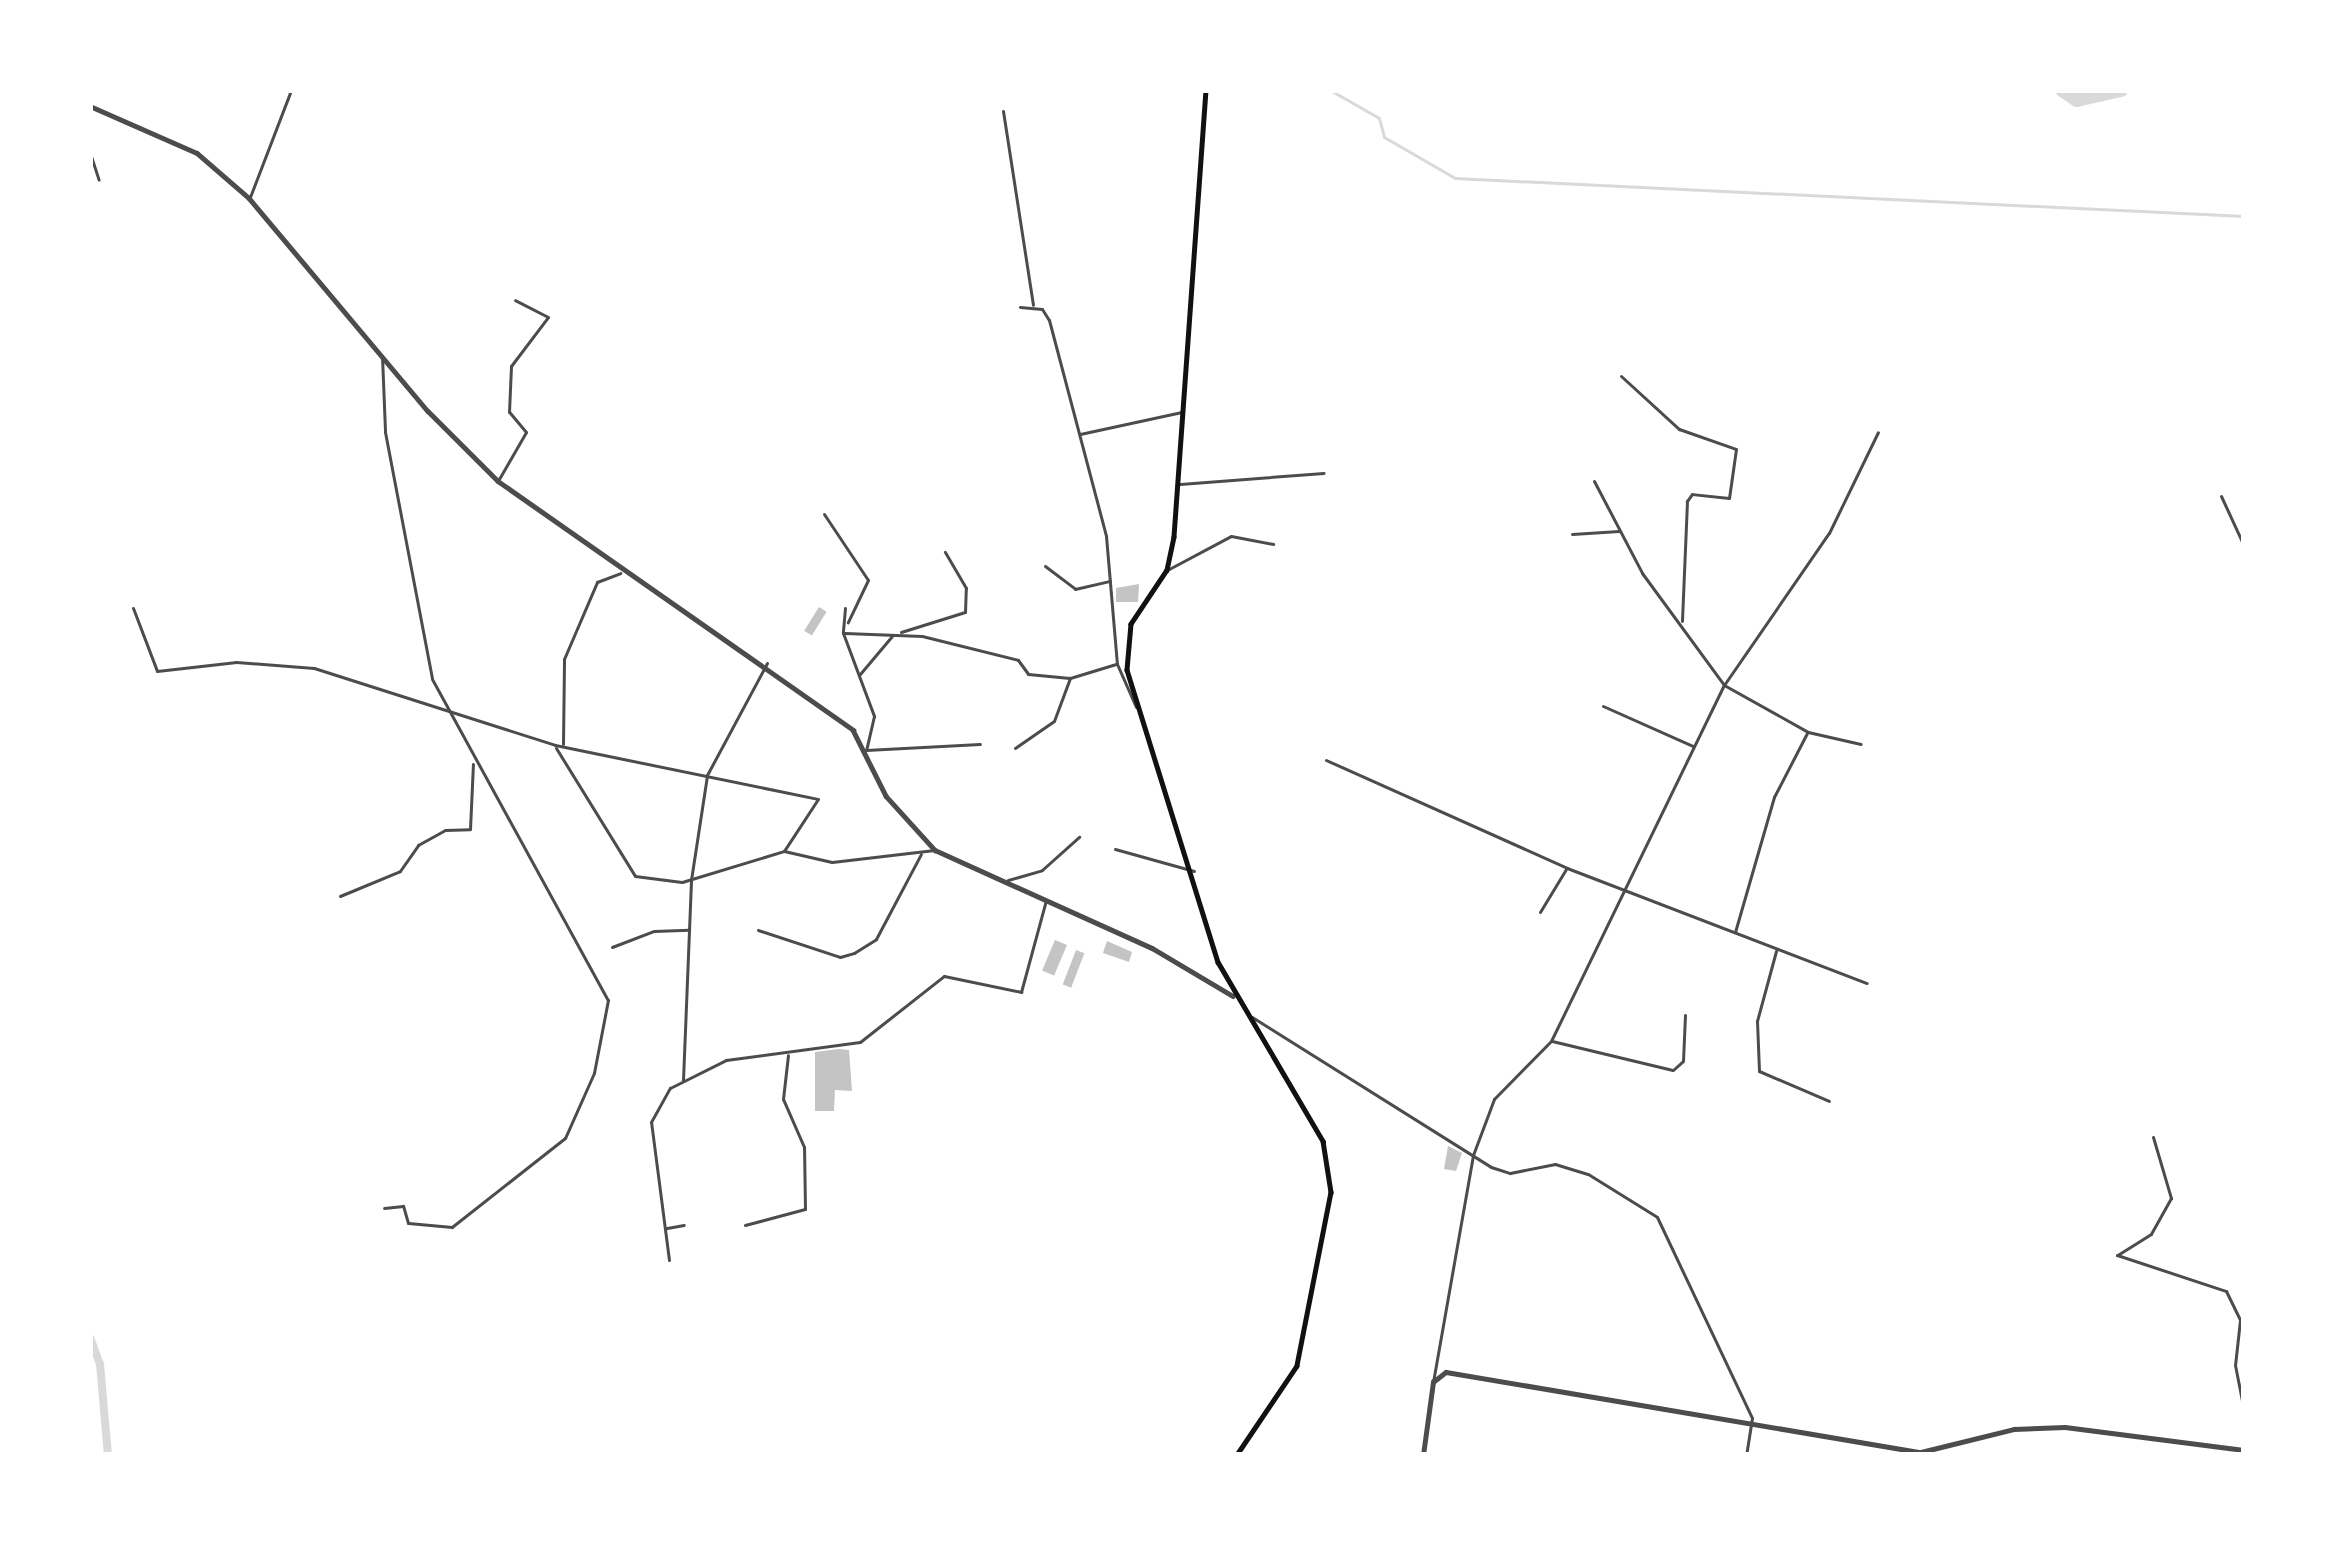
<!DOCTYPE html>
<style>
body{margin:0}
#map{position:relative;width:2334px;height:1545px;overflow:hidden;background:#fff;font-family:"Archivo Narrow",sans-serif}
div>[style]{position:absolute}
[style*='--x']{left:calc(var(--x)*1px);top:calc(var(--y)*1px);width:calc(var(--w)*1px);rotate:calc(var(--a)*1deg)}
.stream>*{height:3px;margin:-1.5px;padding:0 1.5px;transform-origin:1.5px;border-radius:1.5px;background:#d9d9d9}
.canal>*{height:8px;margin:-4px;padding:0 4px;transform-origin:4px;border-radius:4px;background:#d9d9d9}
.river>*{height:14px;margin:-7px;padding:0 7px;transform-origin:7px;border-radius:7px;background:#d9d9d9}
.building>*{inset:0;background:#c4c4c4;transform-origin:0 0}
.minor>*{height:3px;margin:-1.5px;padding:0 1.5px;transform-origin:1.5px;border-radius:1.5px;background:#4c4c4c}
.tertiary>*{height:4.5px;margin:-2.25px;padding:0 2.25px;transform-origin:2.25px;border-radius:2.25px;background:#4c4c4c}
.secondary>*{height:4.5px;margin:-2.25px;padding:0 2.25px;transform-origin:2.25px;border-radius:2.25px;background:#111}
span{translate:-50% -50%;white-space:nowrap;text-align:center;line-height:1.15;-webkit-text-stroke:12px #fff;paint-order:stroke}
.frame{position:absolute;inset:0;border:93px solid #fff;pointer-events:none}
</style>
<div id="map">
<div class="stream">
<div style="--x:1330;--y:90;--w:56;--a:29.7"></div>
<div style="--x:1379;--y:118;--w:20;--a:75"></div>
<div style="--x:1384;--y:137;--w:82;--a:30"></div>
<div style="--x:1455;--y:178;--w:790;--a:2.76"></div>
</div>
<div class="canal">
<div style="--x:90;--y:1337;--w:29;--a:70"></div>
<div style="--x:100;--y:1364;--w:91;--a:85"></div>
</div>
<div class="river">
<div style="--x:2062;--y:90;--w:18;--a:34"></div>
<div style="--x:2077;--y:100;--w:45;--a:-12.8"></div>
</div>
<div class="building">
<div style="clip-path:polygon(1139px 584px,1138px 602px,1116px 602px,1116px 588px)"></div>
<div style="left:819px;top:607px;width:9px;height:28px;rotate:32deg"></div>
<div style="left:1055px;top:940px;width:13px;height:33px;rotate:23deg"></div>
<div style="clip-path:polygon(1107px 941px,1132px 952px,1129px 962px,1103px 953px)"></div>
<div style="left:1076px;top:950px;width:9px;height:37px;rotate:21deg"></div>
<div style="clip-path:polygon(839px 1049px,849px 1050px,852px 1091px,835px 1090px,834px 1111px,815px 1111px,815px 1052px)"></div>
<div style="clip-path:polygon(1448px 1146px,1462px 1153px,1456px 1171px,1444px 1169px)"></div>
</div>
<div class="minor">
<div style="--x:1003;--y:111;--w:196;--a:81.2"></div>
<div style="--x:90;--y:153;--w:28;--a:72"></div>
<div style="--x:250;--y:197;--w:115;--a:-69"></div>
<div style="--x:1020;--y:307;--w:22;--a:5"></div>
<div style="--x:1042;--y:309;--w:13;--a:58"></div>
<div style="--x:1049;--y:320;--w:223;--a:75.2"></div>
<div style="--x:1106;--y:536;--w:128;--a:85.1"></div>
<div style="--x:1117;--y:664;--w:47;--a:66.2"></div>
<div style="--x:382;--y:356;--w:76;--a:87.7"></div>
<div style="--x:385;--y:432;--w:251;--a:79.2"></div>
<div style="--x:432;--y:679;--w:366;--a:61.3"></div>
<div style="--x:608;--y:1000;--w:74;--a:100.9"></div>
<div style="--x:594;--y:1073;--w:71;--a:114"></div>
<div style="--x:565;--y:1138;--w:144;--a:141.8"></div>
<div style="--x:452;--y:1227;--w:44;--a:-174.8"></div>
<div style="--x:408;--y:1223;--w:18;--a:-106"></div>
<div style="--x:403;--y:1206;--w:19;--a:174"></div>
<div style="--x:1621;--y:376;--w:79;--a:42.4"></div>
<div style="--x:1679;--y:429;--w:60;--a:19.3"></div>
<div style="--x:1736;--y:449;--w:49;--a:98.1"></div>
<div style="--x:1729;--y:498;--w:37;--a:-174"></div>
<div style="--x:1692;--y:494;--w:9;--a:126"></div>
<div style="--x:1687;--y:501;--w:120;--a:92.4"></div>
<div style="--x:1080;--y:434;--w:104;--a:-12.2"></div>
<div style="--x:499;--y:479;--w:54;--a:-60.1"></div>
<div style="--x:526;--y:432;--w:26;--a:-130"></div>
<div style="--x:509;--y:412;--w:46;--a:-87.5"></div>
<div style="--x:511;--y:366;--w:61;--a:-52.9"></div>
<div style="--x:548;--y:317;--w:37;--a:-153"></div>
<div style="--x:1594;--y:481;--w:104;--a:62.4"></div>
<div style="--x:1642;--y:573;--w:139;--a:53.8"></div>
<div style="--x:1724;--y:685;--w:96;--a:29.2"></div>
<div style="--x:1808;--y:732;--w:54;--a:12.8"></div>
<div style="--x:1180;--y:484;--w:144;--a:-4.4"></div>
<div style="--x:2221;--y:496;--w:55;--a:65.3"></div>
<div style="--x:824;--y:514;--w:79;--a:56.3"></div>
<div style="--x:868;--y:580;--w:47;--a:115.5"></div>
<div style="--x:1572;--y:534;--w:47;--a:-3.7"></div>
<div style="--x:1045;--y:566;--w:38;--a:37"></div>
<div style="--x:1075;--y:589;--w:36;--a:-13"></div>
<div style="--x:1169;--y:569;--w:70;--a:-28"></div>
<div style="--x:1231;--y:536;--w:43;--a:10.8"></div>
<div style="--x:133;--y:608;--w:67;--a:69.1"></div>
<div style="--x:157;--y:671;--w:80;--a:-6.5"></div>
<div style="--x:236;--y:662;--w:78;--a:4.4"></div>
<div style="--x:314;--y:668;--w:253;--a:17.7"></div>
<div style="--x:555;--y:745;--w:268;--a:11.6"></div>
<div style="--x:818;--y:799;--w:62;--a:123.2"></div>
<div style="--x:845;--y:608;--w:25;--a:95"></div>
<div style="--x:843;--y:633;--w:89;--a:69.5"></div>
<div style="--x:874;--y:716;--w:35;--a:103"></div>
<div style="--x:866;--y:750;--w:114;--a:-3"></div>
<div style="--x:901;--y:632;--w:67;--a:-17.4"></div>
<div style="--x:965;--y:612;--w:24;--a:-88"></div>
<div style="--x:966;--y:588;--w:42;--a:-120.3"></div>
<div style="--x:845;--y:633;--w:77;--a:2.2"></div>
<div style="--x:922;--y:636;--w:99;--a:14"></div>
<div style="--x:1018;--y:660;--w:17;--a:54"></div>
<div style="--x:1028;--y:674;--w:42;--a:5.4"></div>
<div style="--x:860;--y:674;--w:50;--a:-49.9"></div>
<div style="--x:1603;--y:706;--w:98;--a:24"></div>
<div style="--x:563;--y:744;--w:85;--a:-89.3"></div>
<div style="--x:564;--y:659;--w:84;--a:-66.8"></div>
<div style="--x:597;--y:582;--w:25;--a:-21"></div>
<div style="--x:556;--y:748;--w:150;--a:58.3"></div>
<div style="--x:635;--y:876;--w:47;--a:7.3"></div>
<div style="--x:682;--y:882;--w:107;--a:-16.9"></div>
<div style="--x:784;--y:851;--w:49;--a:12.9"></div>
<div style="--x:832;--y:862;--w:103;--a:-6.7"></div>
<div style="--x:1015;--y:748;--w:47;--a:-34.7"></div>
<div style="--x:1054;--y:721;--w:46;--a:-69.6"></div>
<div style="--x:1070;--y:678;--w:48;--a:-16.9"></div>
<div style="--x:1326;--y:760;--w:264;--a:24.1"></div>
<div style="--x:1567;--y:868;--w:321;--a:21"></div>
<div style="--x:1115;--y:849;--w:82;--a:15.6"></div>
<div style="--x:1008;--y:880;--w:35;--a:-16"></div>
<div style="--x:1042;--y:870;--w:50;--a:-41.7"></div>
<div style="--x:340;--y:896;--w:65;--a:-22.6"></div>
<div style="--x:400;--y:871;--w:32;--a:-55"></div>
<div style="--x:418;--y:845;--w:31;--a:-29"></div>
<div style="--x:445;--y:830;--w:25;--a:-2"></div>
<div style="--x:470;--y:829;--w:65;--a:-87.4"></div>
<div style="--x:1540;--y:912;--w:50;--a:-58.8"></div>
<div style="--x:758;--y:930;--w:86;--a:18.2"></div>
<div style="--x:840;--y:957;--w:15;--a:-16"></div>
<div style="--x:854;--y:953;--w:26;--a:-32"></div>
<div style="--x:876;--y:939;--w:96;--a:-62.1"></div>
<div style="--x:1735;--y:932;--w:141;--a:-73.9"></div>
<div style="--x:1774;--y:797;--w:72;--a:-62.7"></div>
<div style="--x:612;--y:947;--w:45;--a:-20.9"></div>
<div style="--x:654;--y:931;--w:35;--a:-2"></div>
<div style="--x:1776;--y:951;--w:73;--a:105.2"></div>
<div style="--x:1757;--y:1021;--w:50;--a:87.7"></div>
<div style="--x:1759;--y:1071;--w:76;--a:23.2"></div>
<div style="--x:1252;--y:1017;--w:282;--a:32.1"></div>
<div style="--x:1491;--y:1167;--w:20;--a:18"></div>
<div style="--x:1510;--y:1173;--w:46;--a:-11.3"></div>
<div style="--x:1555;--y:1164;--w:34;--a:17"></div>
<div style="--x:1588;--y:1174;--w:81;--a:31.9"></div>
<div style="--x:1657;--y:1217;--w:222;--a:64.7"></div>
<div style="--x:1752;--y:1418;--w:37;--a:99"></div>
<div style="--x:1552;--y:1041;--w:124;--a:13.5"></div>
<div style="--x:1673;--y:1070;--w:13;--a:-42"></div>
<div style="--x:1683;--y:1061;--w:46;--a:-87.5"></div>
<div style="--x:683;--y:1080;--w:200;--a:-87.7"></div>
<div style="--x:691;--y:880;--w:106;--a:-81.3"></div>
<div style="--x:707;--y:775;--w:127;--a:-61.8"></div>
<div style="--x:2153;--y:1137;--w:64;--a:73.6"></div>
<div style="--x:2171;--y:1198;--w:41;--a:119.1"></div>
<div style="--x:2151;--y:1234;--w:40;--a:148"></div>
<div style="--x:2117;--y:1255;--w:115;--a:18.3"></div>
<div style="--x:2226;--y:1291;--w:32;--a:64"></div>
<div style="--x:2240;--y:1320;--w:45;--a:96.3"></div>
<div style="--x:2235;--y:1365;--w:47;--a:78.9"></div>
<div style="--x:745;--y:1225;--w:62;--a:-14.9"></div>
<div style="--x:805;--y:1209;--w:62;--a:-90.9"></div>
<div style="--x:804;--y:1147;--w:52;--a:-113.6"></div>
<div style="--x:783;--y:1099;--w:44;--a:-83.5"></div>
<div style="--x:667;--y:1228;--w:17;--a:-10"></div>
<div style="--x:669;--y:1260;--w:139;--a:-97.4"></div>
<div style="--x:651;--y:1122;--w:39;--a:-61"></div>
<div style="--x:670;--y:1088;--w:63;--a:-26.6"></div>
<div style="--x:726;--y:1060;--w:135;--a:-7.7"></div>
<div style="--x:860;--y:1042;--w:107;--a:-38.2"></div>
<div style="--x:944;--y:976;--w:79;--a:11.7"></div>
<div style="--x:1021;--y:992;--w:95;--a:-74.8"></div>
<div style="--x:1433;--y:1382;--w:230;--a:-80"></div>
<div style="--x:1473;--y:1155;--w:60;--a:-69.4"></div>
<div style="--x:1494;--y:1099;--w:81;--a:-45.5"></div>
<div style="--x:1551;--y:1041;--w:396;--a:-64.1"></div>
<div style="--x:1724;--y:685;--w:185;--a:-55.4"></div>
<div style="--x:1829;--y:533;--w:112;--a:-64.1"></div>
</div>
<div class="tertiary">
<div style="--x:90;--y:106;--w:117;--a:23.7"></div>
<div style="--x:197;--y:153;--w:69;--a:40.9"></div>
<div style="--x:249;--y:198;--w:278;--a:50"></div>
<div style="--x:428;--y:411;--w:99;--a:45"></div>
<div style="--x:498;--y:481;--w:434;--a:35"></div>
<div style="--x:853;--y:730;--w:74;--a:63.4"></div>
<div style="--x:886;--y:796;--w:73;--a:47.8"></div>
<div style="--x:935;--y:850;--w:238;--a:24.3"></div>
<div style="--x:1152;--y:948;--w:94;--a:30.7"></div>
<div style="--x:1423;--y:1455;--w:74;--a:-82.2"></div>
<div style="--x:1433;--y:1382;--w:16;--a:-38"></div>
<div style="--x:1446;--y:1372;--w:482;--a:9.6"></div>
<div style="--x:1921;--y:1452;--w:96;--a:-13.9"></div>
<div style="--x:2014;--y:1429;--w:51;--a:-2.2"></div>
<div style="--x:2065;--y:1427;--w:180;--a:7.3"></div>
</div>
<div class="secondary">
<div style="--x:1206;--y:90;--w:448;--a:94.1"></div>
<div style="--x:1174;--y:537;--w:34;--a:102"></div>
<div style="--x:1167;--y:570;--w:65;--a:123.7"></div>
<div style="--x:1131;--y:624;--w:46;--a:95"></div>
<div style="--x:1127;--y:670;--w:306;--a:72.7"></div>
<div style="--x:1218;--y:962;--w:208;--a:59.6"></div>
<div style="--x:1323;--y:1141;--w:52;--a:81.1"></div>
<div style="--x:1331;--y:1192;--w:177;--a:101.1"></div>
<div style="--x:1297;--y:1366;--w:107;--a:124"></div>
</div>
<div class="frame"></div>
</div>
